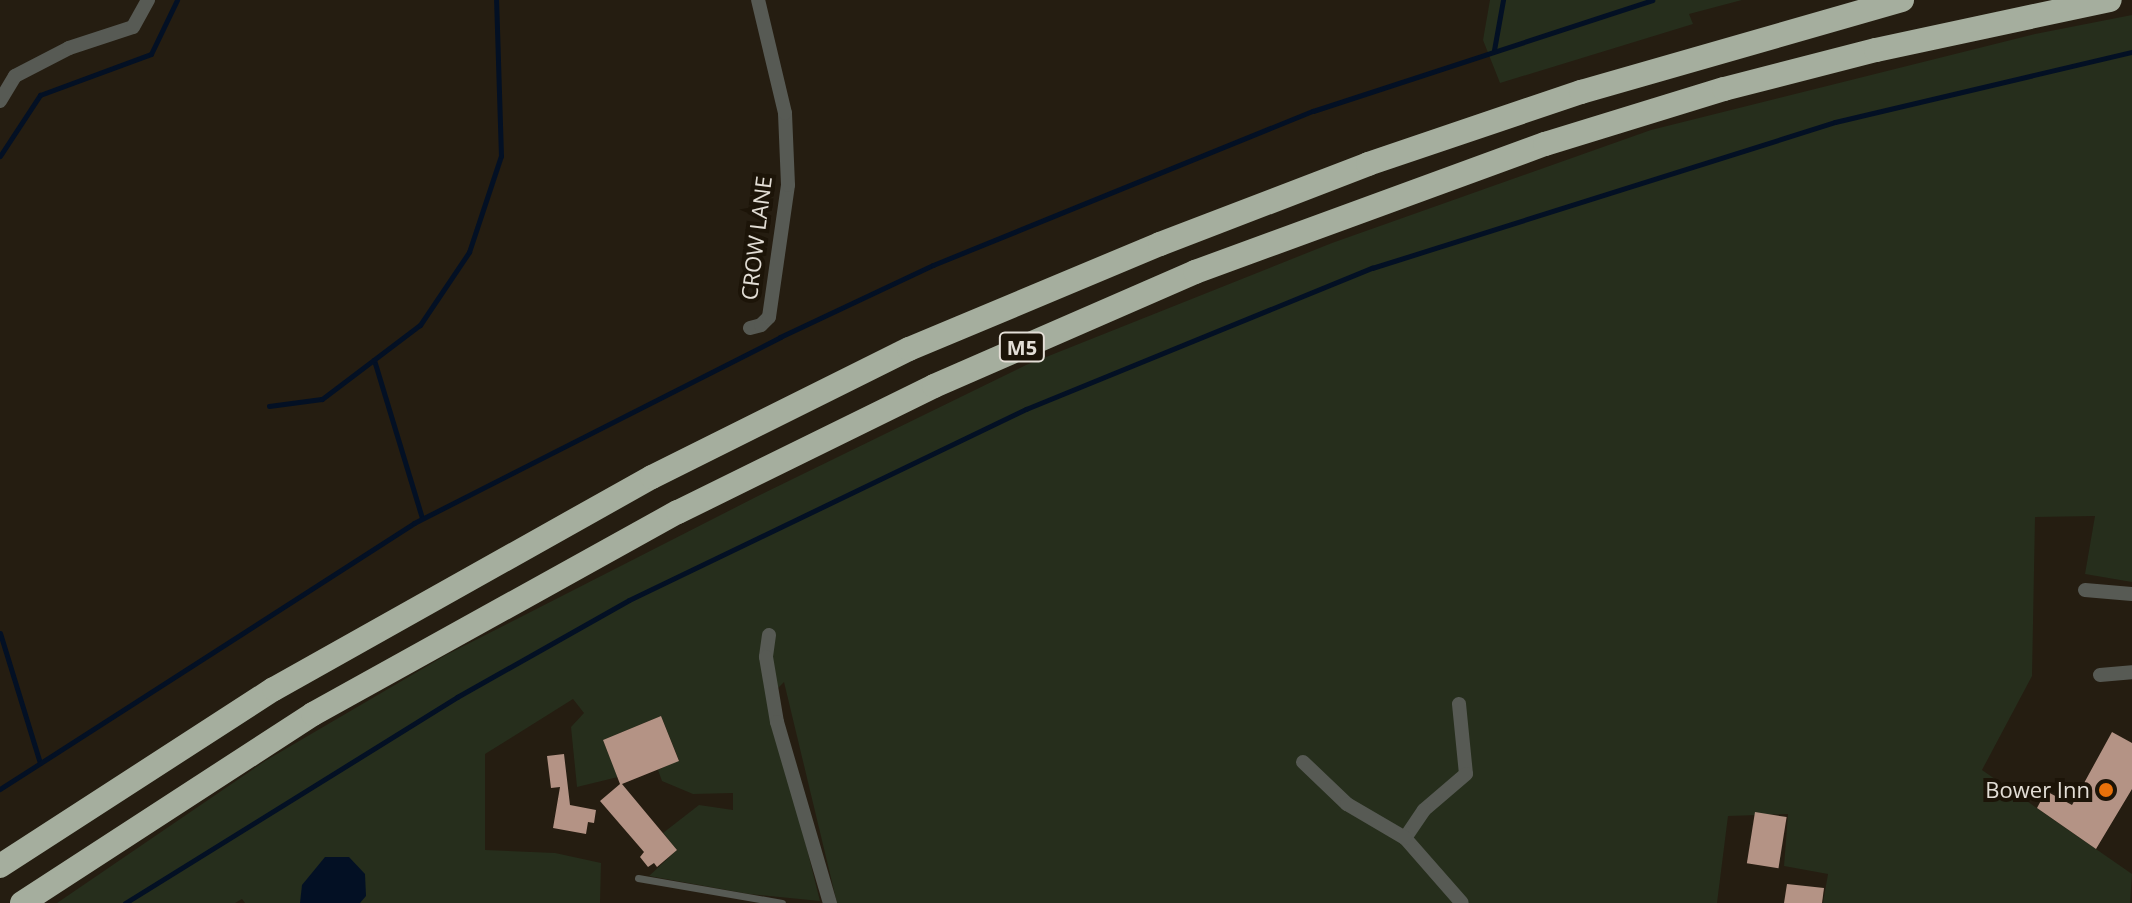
<!DOCTYPE html>
<style>
body{margin:0}
#map{position:relative;width:2132px;height:903px;overflow:hidden;background:#251d11;font-family:"Open Sans",sans-serif}
div>[style]{position:absolute}
[style*='--x']{left:calc(var(--x)*1px);top:calc(var(--y)*1px);width:calc(var(--w)*1px);rotate:calc(var(--a)*1deg)}
.green>*{inset:0;background:#262e1c}
.water>*{inset:0;background:#031024}
.stream>*{height:5px;margin:-2.5px;padding:0 2.5px;transform-origin:2.5px;border-radius:2.5px;background:#031024}
.building>*{inset:0;background:#b49385;transform-origin:0 0}
.service>*{height:7px;margin:-3.5px;padding:0 3.5px;transform-origin:3.5px;border-radius:3.5px;background:#575a54}
.minor>*{height:14px;margin:-7px;padding:0 7px;transform-origin:7px;border-radius:7px;background:#575a54}
.motorway>*{height:24px;margin:-12px;padding:0 12px;transform-origin:12px;border-radius:12px;background:#a5ae9e}
.dots>*{width:22px;height:22px;translate:-50% -50%;box-sizing:border-box;border:4px solid #1c1408;border-radius:50%}
span{translate:-50% -50%;white-space:nowrap;text-align:center;line-height:1.15;-webkit-text-stroke:8px #1c1408;paint-order:stroke}
.shield-label span{padding:2px 6px;background:#1c1408;border:2px solid;border-radius:6px;-webkit-text-stroke-width:0}
.shield-label{font-size:20px;color:#e3ded6;font-weight:700}
.street-label{font-size:22px;color:#e3ded6}
.poi-label{font-size:22px;color:#e3ded6}
.right{translate:-100% -50%;text-align:right}
</style>
<div id="map">
<div class="green">
<div style="clip-path:polygon(1490px 0,1742px 0,1689px 14px,1693px 24px,1500px 83px,1483px 40px)"></div>
<div style="clip-path:polygon(2132px 15px,2132px 582px,2085px 574px,2095px 516px,2035px 517px,2032px 676px,1982px 770px,2132px 874px,2130px 903px,1823px 903px,1828px 874px,1784px 866px,1788px 814px,1728px 816px,1717px 903px,837px 903px,784px 682px,769px 697px,820px 901px,749px 894px,649px 876px,677px 850px,663px 833px,699px 805px,733px 810px,733px 793px,693px 794px,662px 781px,658px 770px,679px 760px,661px 716px,603px 740px,618px 777px,577px 787px,571px 727px,584px 713px,573px 699px,485px 754px,485px 850px,555px 853px,601px 863px,600px 903px,245px 903px,242px 899px,235px 903px,57px 903px,265px 761px,446px 655px,756px 497px,1026px 365px,1332px 243px,1651px 130px,2035px 34px)"></div>
</div>
<div class="water">
<div style="clip-path:polygon(325px 857px,349px 857px,365px 874px,366px 896px,360px 903px,300px 903px,302px 885px)"></div>
</div>
<div class="stream">
<div style="--x:1494;--y:50;--w:51;--a:-79.8"></div>
<div style="--x:0;--y:156;--w:73;--a:-56.7"></div>
<div style="--x:40;--y:95;--w:118;--a:-20.3"></div>
<div style="--x:151;--y:54;--w:60;--a:-64.3"></div>
<div style="--x:374;--y:360;--w:165;--a:73.1"></div>
<div style="--x:269;--y:406;--w:53;--a:-7.5"></div>
<div style="--x:322;--y:399;--w:123;--a:-37.1"></div>
<div style="--x:420;--y:325;--w:88;--a:-56.1"></div>
<div style="--x:469;--y:252;--w:101;--a:-71.6"></div>
<div style="--x:501;--y:156;--w:156;--a:-91.8"></div>
<div style="--x:0;--y:633;--w:136;--a:72.9"></div>
<div style="--x:0;--y:789;--w:492;--a:-32.7"></div>
<div style="--x:414;--y:523;--w:411;--a:-26.9"></div>
<div style="--x:780;--y:337;--w:169;--a:-25.2"></div>
<div style="--x:933;--y:265;--w:410;--a:-22.1"></div>
<div style="--x:1313;--y:111;--w:357;--a:-18.1"></div>
<div style="--x:125;--y:903;--w:391;--a:-31.8"></div>
<div style="--x:457;--y:697;--w:197;--a:-29.4"></div>
<div style="--x:629;--y:600;--w:441;--a:-25.7"></div>
<div style="--x:1026;--y:409;--w:374;--a:-22.2"></div>
<div style="--x:1372;--y:268;--w:485;--a:-17.5"></div>
<div style="--x:1835;--y:122;--w:305;--a:-13.3"></div>
</div>
<div class="building">
<div style="clip-path:polygon(661px 716px,679px 761px,622px 784px,677px 850px,657px 867px,654px 863px,648px 867px,640px 857px,644px 852px,600px 801px,620px 784px,603px 740px)"></div>
<div style="clip-path:polygon(2112px 732px,2132px 743px,2132px 789px,2096px 849px,2037px 808px,2046px 791px,2072px 805px)"></div>
<div style="clip-path:polygon(564px 754px,570px 805px,596px 810px,594px 823px,588px 822px,586px 834px,553px 828px,560px 787px,551px 788px,547px 756px)"></div>
<div style="left:1755px;top:812px;width:32px;height:52px;rotate:9deg"></div>
<div style="clip-path:polygon(1787px 884px,1824px 888px,1822px 903px,1784px 903px)"></div>
</div>
<div class="service">
<div style="--x:638;--y:878;--w:146;--a:9.8"></div>
</div>
<div class="minor">
<div style="--x:0;--y:101;--w:29;--a:-59"></div>
<div style="--x:15;--y:76;--w:61;--a:-27.4"></div>
<div style="--x:69;--y:48;--w:67;--a:-18.2"></div>
<div style="--x:133;--y:27;--w:31;--a:-61"></div>
<div style="--x:750;--y:328;--w:11;--a:-15"></div>
<div style="--x:761;--y:325;--w:11;--a:-45"></div>
<div style="--x:769;--y:317;--w:133;--a:-81.8"></div>
<div style="--x:788;--y:185;--w:72;--a:-92.4"></div>
<div style="--x:785;--y:113;--w:116;--a:-103.4"></div>
<div style="--x:2085;--y:590;--w:47;--a:4.9"></div>
<div style="--x:769;--y:635;--w:22;--a:98"></div>
<div style="--x:766;--y:657;--w:66;--a:80.4"></div>
<div style="--x:777;--y:722;--w:189;--a:73.7"></div>
<div style="--x:2100;--y:675;--w:32;--a:-5"></div>
<div style="--x:1459;--y:704;--w:70;--a:84.3"></div>
<div style="--x:1466;--y:774;--w:55;--a:139.4"></div>
<div style="--x:1424;--y:810;--w:34;--a:124"></div>
<div style="--x:1405;--y:838;--w:86;--a:48.8"></div>
<div style="--x:1303;--y:762;--w:61;--a:43.7"></div>
<div style="--x:1347;--y:804;--w:67;--a:30.4"></div>
</div>
<div class="motorway">
<div style="--x:0;--y:866;--w:326;--a:-32.9"></div>
<div style="--x:274;--y:689;--w:433;--a:-29.3"></div>
<div style="--x:652;--y:477;--w:287;--a:-26.5"></div>
<div style="--x:909;--y:349;--w:272;--a:-22.7"></div>
<div style="--x:1160;--y:244;--w:223;--a:-21"></div>
<div style="--x:1368;--y:164;--w:225;--a:-18.7"></div>
<div style="--x:1581;--y:92;--w:334;--a:-16"></div>
<div style="--x:22;--y:903;--w:347;--a:-33"></div>
<div style="--x:313;--y:714;--w:417;--a:-29"></div>
<div style="--x:678;--y:512;--w:285;--a:-26.2"></div>
<div style="--x:934;--y:386;--w:285;--a:-23.6"></div>
<div style="--x:1195;--y:272;--w:373;--a:-20.1"></div>
<div style="--x:1545;--y:144;--w:187;--a:-17.1"></div>
<div style="--x:1724;--y:89;--w:157;--a:-14.4"></div>
<div style="--x:1876;--y:50;--w:239;--a:-12.1"></div>
</div>
<div class="dots">
<div style="left:2106px;top:790px;background:#e8710a"></div>
</div>
<div class="shield-label">
<span style="left:1022px;top:347px">M5</span>
</div>
<div class="street-label">
<span style="left:756px;top:238px;rotate:-83deg">CROW LANE</span>
</div>
<div class="poi-label">
<span class="right" style="left:2090px;top:790px">Bower Inn</span>
</div>
</div>
